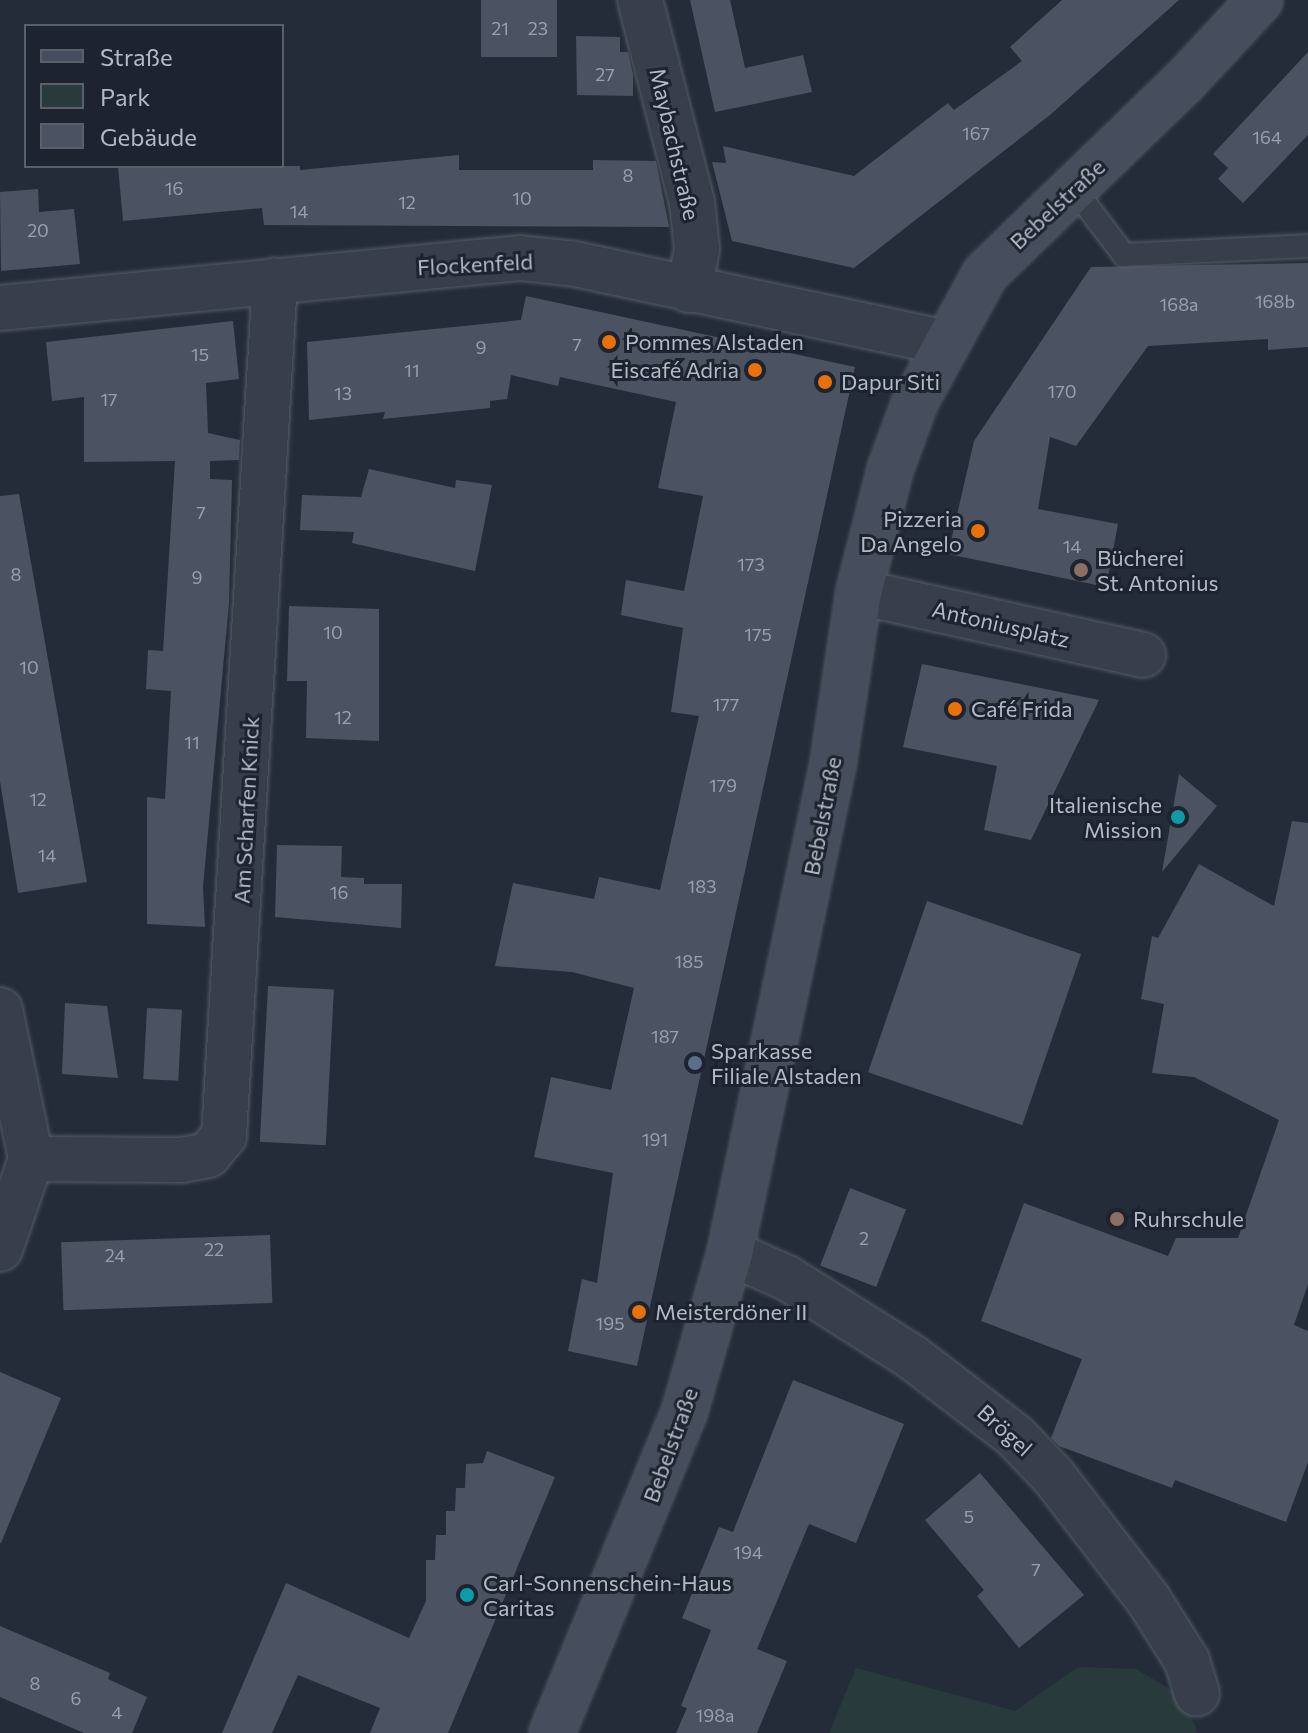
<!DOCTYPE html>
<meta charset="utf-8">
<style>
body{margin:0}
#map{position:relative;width:1308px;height:1733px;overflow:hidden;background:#242c39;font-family:Commissioner,sans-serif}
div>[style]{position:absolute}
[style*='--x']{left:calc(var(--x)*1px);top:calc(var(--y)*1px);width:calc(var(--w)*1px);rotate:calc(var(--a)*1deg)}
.green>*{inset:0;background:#293a3c}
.building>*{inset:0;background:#4b5363;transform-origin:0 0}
.roads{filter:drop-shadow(0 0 2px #565c68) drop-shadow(0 0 2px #565c68)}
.lane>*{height:22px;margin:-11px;padding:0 11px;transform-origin:11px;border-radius:11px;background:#383e4a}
.street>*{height:44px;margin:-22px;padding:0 22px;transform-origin:22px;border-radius:22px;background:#383e4a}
.secondary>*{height:44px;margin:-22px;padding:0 22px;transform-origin:22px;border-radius:22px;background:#464d5c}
.dots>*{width:22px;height:22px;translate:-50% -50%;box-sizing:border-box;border:4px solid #1d232f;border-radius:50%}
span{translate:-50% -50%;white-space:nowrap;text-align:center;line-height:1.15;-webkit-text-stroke:6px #1d232f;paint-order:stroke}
.number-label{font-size:18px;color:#99a0ac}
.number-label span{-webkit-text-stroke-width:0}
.street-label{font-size:22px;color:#b3b9c5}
.poi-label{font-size:22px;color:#b3b9c5}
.left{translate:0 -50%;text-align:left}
.right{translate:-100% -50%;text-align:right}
.legend{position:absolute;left:24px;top:24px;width:260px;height:144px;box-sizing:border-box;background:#1d232f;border:2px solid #595f6b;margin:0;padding:10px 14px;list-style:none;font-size:24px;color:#b3b9c5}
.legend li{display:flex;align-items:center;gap:16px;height:40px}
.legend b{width:40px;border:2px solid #595f6b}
</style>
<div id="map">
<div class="green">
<div style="clip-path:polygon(1078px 1667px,1136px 1669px,1183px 1697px,1198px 1733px,829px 1733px,856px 1668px,1015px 1711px)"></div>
</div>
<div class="building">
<div style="left:481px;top:0;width:76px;height:57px"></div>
<div style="clip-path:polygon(690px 0,730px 0,745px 68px,803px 55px,812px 92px,715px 112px)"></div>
<div style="clip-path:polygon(1062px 0,1179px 0,1050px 115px,854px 268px,732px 241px,712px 162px,726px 163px,723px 146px,854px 176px,948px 103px,954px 110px,1022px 61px,1010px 47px)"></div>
<div style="clip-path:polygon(576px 36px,620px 37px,620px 52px,628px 52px,633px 74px,633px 96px,577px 95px)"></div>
<div style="clip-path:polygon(1308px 52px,1308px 135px,1243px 203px,1218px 179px,1228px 168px,1213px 154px)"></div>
<div style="clip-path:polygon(459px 155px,459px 170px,593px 170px,593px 160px,656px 161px,669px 227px,264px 225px,262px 208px,123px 221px,118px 166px,300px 166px,300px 170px)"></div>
<div style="clip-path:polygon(38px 189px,39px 212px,74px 209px,80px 264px,1px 271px,0 192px)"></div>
<div style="clip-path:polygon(1308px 263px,1308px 347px,1268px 350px,1268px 339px,1148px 346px,1076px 446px,1050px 437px,1038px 509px,1118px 524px,1106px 587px,948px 554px,974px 441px,1091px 267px)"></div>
<div style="clip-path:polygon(526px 296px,855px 367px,637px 1366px,568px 1351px,582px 1279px,597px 1283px,613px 1173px,534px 1157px,551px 1077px,611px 1090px,634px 988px,572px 972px,495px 966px,513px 883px,594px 899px,599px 877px,660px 890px,699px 716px,671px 712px,683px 628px,621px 615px,626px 580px,684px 591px,703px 496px,658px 488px,676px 402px,560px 377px,558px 386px,511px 375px,507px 399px,490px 401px,490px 408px,383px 419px,385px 412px,309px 420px,307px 342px,521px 320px)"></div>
<div style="clip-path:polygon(233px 321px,239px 379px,206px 383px,208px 433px,240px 440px,239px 460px,210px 461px,210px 479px,232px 480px,229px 603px,203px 887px,205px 927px,147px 924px,147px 797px,165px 799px,171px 691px,146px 689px,148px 650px,163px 651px,175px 461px,84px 462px,84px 397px,52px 401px,46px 342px)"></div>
<div style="clip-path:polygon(369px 469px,455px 488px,456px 480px,492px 485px,475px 571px,352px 543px,354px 532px,300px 530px,302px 495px,361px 497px)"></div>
<div style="clip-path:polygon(19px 494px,87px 882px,18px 893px,0 781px,0 496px)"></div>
<div style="clip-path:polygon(289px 606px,379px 609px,379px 741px,306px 738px,307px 681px,287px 681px)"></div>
<div style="clip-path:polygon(922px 664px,1099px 700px,1031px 840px,984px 830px,997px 766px,903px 747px)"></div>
<div style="clip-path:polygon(1179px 774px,1217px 806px,1162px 872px)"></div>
<div style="clip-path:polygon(1292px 821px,1308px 823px,1308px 1284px,1294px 1325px,1308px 1331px,1308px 1462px,1286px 1522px,1175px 1480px,1172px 1488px,1059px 1446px,1051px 1438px,1082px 1359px,981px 1321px,1024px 1203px,1168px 1256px,1176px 1238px,1238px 1238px,1279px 1120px,1194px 1077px,1152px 1073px,1164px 1004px,1141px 999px,1152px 936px,1158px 938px,1199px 864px,1274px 906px)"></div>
<div style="clip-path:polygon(277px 845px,342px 846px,341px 877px,364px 878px,364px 884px,402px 884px,401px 928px,275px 917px)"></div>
<div style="left:927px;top:901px;width:163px;height:181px;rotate:19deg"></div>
<div style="left:268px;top:986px;width:66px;height:156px;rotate:3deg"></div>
<div style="clip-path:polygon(65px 1003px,107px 1006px,118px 1078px,62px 1074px)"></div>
<div style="left:147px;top:1008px;width:35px;height:71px;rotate:3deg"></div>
<div style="left:850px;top:1188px;width:60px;height:83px;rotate:21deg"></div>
<div style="left:270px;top:1235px;width:68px;height:209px;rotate:88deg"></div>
<div style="clip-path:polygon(0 1372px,61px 1398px,1px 1543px,0 1543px)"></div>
<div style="clip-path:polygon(793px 1380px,904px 1424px,856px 1543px,809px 1524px,757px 1649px,787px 1661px,757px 1733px,676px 1733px,687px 1708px,681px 1706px,711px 1630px,682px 1618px,719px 1527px,733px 1532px)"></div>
<div style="clip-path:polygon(487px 1451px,555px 1477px,448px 1733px,370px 1733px,380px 1708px,298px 1675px,272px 1733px,222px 1733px,286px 1583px,409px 1638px,426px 1601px,426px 1560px,435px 1560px,436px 1535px,446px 1535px,446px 1511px,455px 1511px,456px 1488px,465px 1488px,466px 1464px,483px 1463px)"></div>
<div style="clip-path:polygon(980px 1473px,1084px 1595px,1019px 1648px,977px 1596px,984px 1590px,925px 1520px)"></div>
<div style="clip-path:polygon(0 1626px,110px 1673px,108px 1679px,147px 1697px,132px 1733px,84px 1733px,0 1697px)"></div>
</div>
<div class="roads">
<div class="lane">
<div style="--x:1074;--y:189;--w:83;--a:52.9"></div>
<div style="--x:1124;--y:255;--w:184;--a:-2.8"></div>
</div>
<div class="street">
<div style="--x:640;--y:0;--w:209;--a:75.6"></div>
<div style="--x:692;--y:202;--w:47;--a:83.9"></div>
<div style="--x:697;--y:249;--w:42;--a:101"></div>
<div style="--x:0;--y:308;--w:522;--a:-5.49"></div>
<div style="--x:520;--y:258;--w:55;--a:6.2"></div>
<div style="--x:575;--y:264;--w:376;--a:12"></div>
<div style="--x:859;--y:592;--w:291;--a:12.5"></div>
<div style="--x:0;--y:1010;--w:152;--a:78.2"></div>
<div style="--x:31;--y:1159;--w:95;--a:109"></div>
<div style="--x:31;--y:1159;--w:150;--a:0.4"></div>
<div style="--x:181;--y:1160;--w:27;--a:-10"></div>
<div style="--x:208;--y:1155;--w:25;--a:-50"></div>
<div style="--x:224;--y:1136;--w:857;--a:-86.59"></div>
<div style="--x:730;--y:1253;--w:62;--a:23.7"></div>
<div style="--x:787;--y:1278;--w:148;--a:32.3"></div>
<div style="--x:912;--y:1357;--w:130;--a:37.5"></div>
<div style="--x:1015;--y:1436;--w:57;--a:46.4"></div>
<div style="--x:1054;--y:1477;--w:154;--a:52.4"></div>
<div style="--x:1148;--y:1599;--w:73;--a:57.8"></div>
<div style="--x:1187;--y:1661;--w:34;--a:73"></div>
</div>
<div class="secondary">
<div style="--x:552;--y:1733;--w:349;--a:-67.6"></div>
<div style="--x:685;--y:1410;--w:163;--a:-74"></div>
<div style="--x:730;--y:1253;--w:500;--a:-78.1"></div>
<div style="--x:833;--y:764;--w:174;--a:-81.4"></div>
<div style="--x:859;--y:592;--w:126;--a:-75.7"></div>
<div style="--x:890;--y:470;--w:72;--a:-69.8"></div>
<div style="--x:915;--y:402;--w:146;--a:-61.3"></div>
<div style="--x:985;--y:274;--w:275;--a:-44"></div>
<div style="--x:1183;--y:83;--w:113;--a:-47.1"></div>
</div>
</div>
<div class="dots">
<div style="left:609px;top:342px;background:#e8710a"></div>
<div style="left:755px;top:370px;background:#e8710a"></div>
<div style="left:825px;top:382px;background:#e8710a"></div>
<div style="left:978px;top:531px;background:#e8710a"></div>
<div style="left:1081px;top:570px;background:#8d6e63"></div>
<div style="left:955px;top:709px;background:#e8710a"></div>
<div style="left:1178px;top:817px;background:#0f9aa8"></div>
<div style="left:695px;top:1063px;background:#5c6f8a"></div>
<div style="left:1117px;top:1219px;background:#8d6e63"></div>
<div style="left:639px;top:1312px;background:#e8710a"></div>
<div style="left:467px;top:1595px;background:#0f9aa8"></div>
</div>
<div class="number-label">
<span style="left:500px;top:28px">21</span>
<span style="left:538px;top:28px">23</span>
<span style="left:605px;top:74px">27</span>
<span style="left:976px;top:133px">167</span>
<span style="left:1267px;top:137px">164</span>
<span style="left:628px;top:175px">8</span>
<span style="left:174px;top:188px">16</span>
<span style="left:522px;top:198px">10</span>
<span style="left:407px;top:202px">12</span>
<span style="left:299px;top:211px">14</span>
<span style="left:38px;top:230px">20</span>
<span style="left:1275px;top:301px">168b</span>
<span style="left:1179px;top:304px">168a</span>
<span style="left:577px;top:344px">7</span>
<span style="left:481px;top:347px">9</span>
<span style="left:200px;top:354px">15</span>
<span style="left:412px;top:370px">11</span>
<span style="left:1062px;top:391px">170</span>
<span style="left:343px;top:393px">13</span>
<span style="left:109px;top:399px">17</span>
<span style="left:201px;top:512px">7</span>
<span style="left:1072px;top:546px">14</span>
<span style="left:751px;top:564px">173</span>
<span style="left:16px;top:574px">8</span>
<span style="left:197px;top:577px">9</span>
<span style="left:333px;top:632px">10</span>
<span style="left:758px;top:634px">175</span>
<span style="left:29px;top:667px">10</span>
<span style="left:726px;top:704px">177</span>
<span style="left:343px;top:717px">12</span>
<span style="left:192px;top:742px">11</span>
<span style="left:723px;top:785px">179</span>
<span style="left:38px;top:799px">12</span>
<span style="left:47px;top:855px">14</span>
<span style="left:702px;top:886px">183</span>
<span style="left:339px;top:892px">16</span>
<span style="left:689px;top:961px">185</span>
<span style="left:665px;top:1036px">187</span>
<span style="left:655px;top:1139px">191</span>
<span style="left:864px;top:1238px">2</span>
<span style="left:214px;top:1249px">22</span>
<span style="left:115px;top:1255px">24</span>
<span style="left:610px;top:1323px">195</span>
<span style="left:969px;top:1516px">5</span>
<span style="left:748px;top:1552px">194</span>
<span style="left:1036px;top:1569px">7</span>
<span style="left:35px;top:1683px">8</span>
<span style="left:76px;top:1698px">6</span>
<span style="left:117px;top:1712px">4</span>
<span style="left:715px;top:1715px">198a</span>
</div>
<div class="street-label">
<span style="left:675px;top:144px;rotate:77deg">Maybachstraße</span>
<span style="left:1057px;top:204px;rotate:-43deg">Bebelstraße</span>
<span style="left:475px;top:264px;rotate:-3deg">Flockenfeld</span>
<span style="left:1001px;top:624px;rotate:13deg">Antoniusplatz</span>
<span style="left:246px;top:810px;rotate:-87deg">Am Scharfen Knick</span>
<span style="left:822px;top:816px;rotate:-79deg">Bebelstraße</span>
<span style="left:1005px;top:1430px;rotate:42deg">Brögel</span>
<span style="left:670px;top:1445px;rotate:-70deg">Bebelstraße</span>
</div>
<div class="poi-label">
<span class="left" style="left:625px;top:342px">Pommes Alstaden</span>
<span class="right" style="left:739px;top:370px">Eiscafé Adria</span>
<span class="left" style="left:841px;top:382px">Dapur Siti</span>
<span class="right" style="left:962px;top:531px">Pizzeria<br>Da Angelo</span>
<span class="left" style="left:1097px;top:570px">Bücherei<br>St. Antonius</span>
<span class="left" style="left:971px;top:709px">Café Frida</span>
<span class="right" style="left:1162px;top:817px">Italienische<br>Mission</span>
<span class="left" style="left:711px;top:1063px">Sparkasse<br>Filiale Alstaden</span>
<span class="left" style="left:1133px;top:1219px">Ruhrschule</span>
<span class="left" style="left:655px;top:1312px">Meisterdöner II</span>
<span class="left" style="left:483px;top:1595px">Carl-Sonnenschein-Haus<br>Caritas</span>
</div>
<ul class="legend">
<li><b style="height:10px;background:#464d5c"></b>Straße</li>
<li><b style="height:22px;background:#293a3c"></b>Park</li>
<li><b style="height:22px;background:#4b5363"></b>Gebäude</li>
</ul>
</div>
